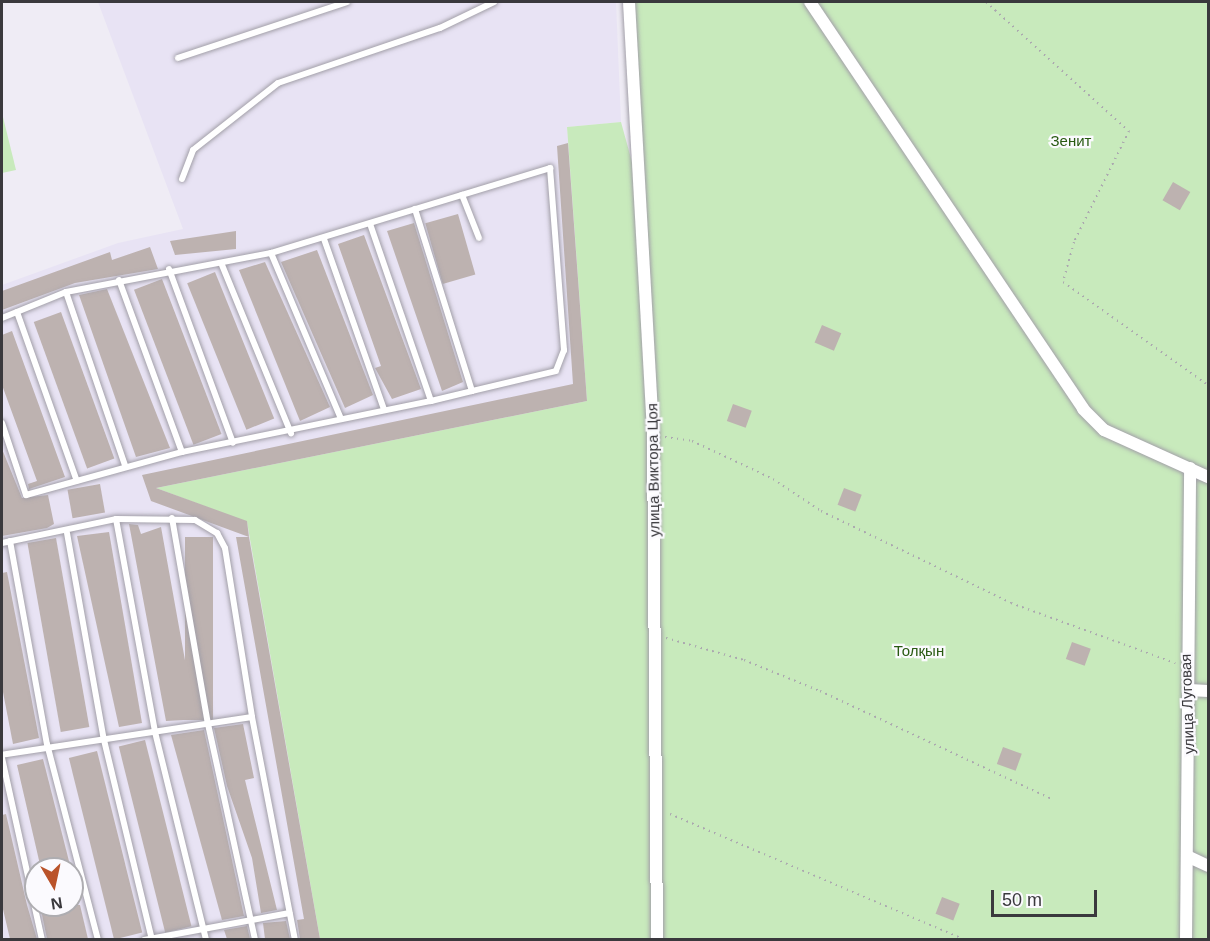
<!DOCTYPE html>
<meta charset="utf-8">
<style>
body{margin:0}
#map{position:relative;width:1210px;height:941px;overflow:hidden;background:#efecf5;font-family:Arial,sans-serif}
div>[style]{position:absolute}
[style*='--x']{left:calc(var(--x)*1px);top:calc(var(--y)*1px);width:calc(var(--w)*1px);rotate:calc(var(--a)*1deg)}
.built>*{inset:0;background:#e8e3f4}
.green>*{inset:0;background:#c8eabc}
.building>*{inset:0;background:#bdb2b0;transform-origin:0 0}
.path>*{height:2px;margin-top:-1px;transform-origin:0;background:repeating-linear-gradient(90deg,#aba8af 0 1.5px,transparent 0 6px)}
.roads{filter:drop-shadow(0 0 2px #a29fa8) drop-shadow(0 0 2px #a29fa8)}
.service>*{height:6px;margin:-3px;padding:0 3px;transform-origin:3px;border-radius:3px;background:#fff}
.minor>*{height:12px;margin:-6px;padding:0 6px;transform-origin:6px;border-radius:6px;background:#fff}
span{translate:-50% -50%;white-space:nowrap;text-align:center;line-height:1.15;-webkit-text-stroke:4.5px #fbfafe;paint-order:stroke}
.park-label{font-size:15px;color:#295a12}
.street-label{font-size:15px;color:#3a393d}
.frame{position:absolute;inset:0;border:3px solid #3a393d;pointer-events:none}
.north{position:absolute;left:24px;top:857px;width:60px;height:60px;box-sizing:border-box;background:#fbfafe;border:2px solid #aeadb1;border-radius:50%;rotate:171deg;font-size:16px;font-weight:700;line-height:24px;text-align:center;color:#3a393d}
.north::after{content:'';display:block;margin:auto;width:21px;height:27px;background:#ba532a;clip-path:polygon(50% 0,100% 100%,50% 72%,0 100%)}
.scale{position:absolute;left:991px;top:890px;width:106px;height:27px;box-sizing:border-box;border:3px solid #3a393d;border-top:0;padding-left:8px;font-size:18px;line-height:21px;white-space:nowrap;color:#3a393d;-webkit-text-stroke:4px #fbfafe;paint-order:stroke}
</style>
<div id="map">
<div class="built">
<div style="clip-path:polygon(evenodd,98px 2px,616px 2px,621px 122px,567px 127px,587px 401px,157px 488px,247px 521px,320px 939px,2px 939px,2px 285px,118px 243px,183px 229px,98px 2px,36px 869px,72px 869px,72px 905px,36px 905px,36px 869px)"></div>
</div>
<div class="green">
<div style="clip-path:polygon(632px 2px,1208px 2px,1208px 939px,320px 939px,247px 522px,156px 488px,587px 401px,567px 127px,621px 122px,632px 162px)"></div>
<div style="clip-path:polygon(2px 113px,16px 170px,2px 173px)"></div>
</div>
<div class="building">
<div style="clip-path:polygon(568px 143px,587px 401px,156px 488px,247px 521px,249px 537px,151px 501px,142px 475px,573px 384px,557px 146px)"></div>
<div style="left:1173px;top:182px;width:20px;height:21px;rotate:30deg"></div>
<div style="left:458px;top:214px;width:63px;height:34px;rotate:74deg"></div>
<div style="clip-path:polygon(414px 223px,463px 382px,442px 391px,387px 231px)"></div>
<div style="clip-path:polygon(236px 231px,236px 249px,175px 255px,170px 241px)"></div>
<div style="clip-path:polygon(364px 235px,421px 389px,392px 399px,375px 368px,381px 366px,338px 244px)"></div>
<div style="clip-path:polygon(150px 247px,158px 269px,75px 283px,2px 310px,2px 291px,110px 252px,112px 260px)"></div>
<div style="clip-path:polygon(317px 250px,373px 395px,345px 408px,281px 262px)"></div>
<div style="clip-path:polygon(265px 262px,330px 407px,300px 421px,239px 270px)"></div>
<div style="left:215px;top:272px;width:158px;height:30px;rotate:68deg"></div>
<div style="left:162px;top:279px;width:166px;height:30px;rotate:69deg"></div>
<div style="clip-path:polygon(107px 289px,170px 448px,136px 457px,79px 295px)"></div>
<div style="left:61px;top:312px;width:156px;height:29px;rotate:70deg"></div>
<div style="left:822px;top:325px;width:21px;height:19px;rotate:23deg"></div>
<div style="clip-path:polygon(12px 331px,65px 477px,29px 489px,28px 484px,37px 481px,2px 385px,2px 335px)"></div>
<div style="left:733px;top:404px;width:20px;height:18px;rotate:20deg"></div>
<div style="clip-path:polygon(2px 449px,22px 498px,48px 495px,54px 524px,47px 528px,2px 536px)"></div>
<div style="left:100px;top:484px;width:29px;height:33px;rotate:80deg"></div>
<div style="left:844px;top:488px;width:19px;height:18px;rotate:21deg"></div>
<div style="clip-path:polygon(129px 524px,138px 525px,141px 534px,161px 527px,190px 688px,196px 687px,202px 719px,166px 721px)"></div>
<div style="clip-path:polygon(109px 532px,142px 723px,119px 727px,77px 536px)"></div>
<div style="left:185px;top:537px;width:28px;height:183px"></div>
<div style="clip-path:polygon(236px 537px,249px 537px,320px 939px,300px 939px,297px 920px,304px 919px)"></div>
<div style="left:56px;top:538px;width:192px;height:29px;rotate:80deg"></div>
<div style="clip-path:polygon(7px 572px,39px 738px,13px 744px,2px 687px,2px 573px)"></div>
<div style="left:1072px;top:642px;width:20px;height:18px;rotate:20deg"></div>
<div style="clip-path:polygon(243px 724px,254px 778px,245px 780px,277px 910px,261px 913px,252px 858px,227px 786px,214px 728px)"></div>
<div style="clip-path:polygon(204px 730px,244px 916px,222px 920px,171px 735px)"></div>
<div style="left:145px;top:740px;width:192px;height:27px;rotate:76deg"></div>
<div style="left:1003px;top:747px;width:20px;height:18px;rotate:20deg"></div>
<div style="left:97px;top:751px;width:187px;height:29px;rotate:76deg"></div>
<div style="clip-path:polygon(43px 759px,71px 869px,41px 869px,17px 765px)"></div>
<div style="clip-path:polygon(6px 814px,27px 905px,37px 939px,10px 939px,2px 905px,2px 815px)"></div>
<div style="left:942px;top:897px;width:19px;height:18px;rotate:21deg"></div>
<div style="clip-path:polygon(40px 905px,80px 905px,88px 939px,47px 939px)"></div>
<div style="clip-path:polygon(286px 921px,290px 939px,265px 939px,263px 923px)"></div>
<div style="clip-path:polygon(247px 926px,250px 939px,227px 939px,224px 930px)"></div>
</div>
<div class="path">
<div style="--x:986;--y:2;--w:193;--a:42.1"></div>
<div style="--x:1129;--y:131;--w:124;--a:116.4"></div>
<div style="--x:1074;--y:242;--w:41;--a:105.4"></div>
<div style="--x:1063;--y:282;--w:178;--a:35.4"></div>
<div style="--x:665;--y:437;--w:27;--a:8"></div>
<div style="--x:692;--y:441;--w:89;--a:25.1"></div>
<div style="--x:773;--y:479;--w:58;--a:33.7"></div>
<div style="--x:821;--y:511;--w:211;--a:25.8"></div>
<div style="--x:1011;--y:603;--w:175;--a:20.1"></div>
<div style="--x:666;--y:638;--w:81;--a:15.8"></div>
<div style="--x:744;--y:660;--w:82;--a:22.2"></div>
<div style="--x:820;--y:691;--w:256;--a:25"></div>
<div style="--x:670;--y:814;--w:321;--a:23.1"></div>
</div>
<div class="roads">
<div class="service">
<div style="--x:178;--y:58;--w:178;--a:-18.3"></div>
<div style="--x:182;--y:179;--w:31;--a:-69"></div>
<div style="--x:193;--y:150;--w:108;--a:-38.2"></div>
<div style="--x:278;--y:83;--w:171;--a:-18.8"></div>
<div style="--x:440;--y:28;--w:60;--a:-25.7"></div>
<div style="--x:462;--y:195;--w:46;--a:68.4"></div>
<div style="--x:324;--y:239;--w:180;--a:70.6"></div>
<div style="--x:271;--y:253;--w:180;--a:67.1"></div>
<div style="--x:222;--y:265;--w:182;--a:67.7"></div>
<div style="--x:169;--y:269;--w:185;--a:69.8"></div>
<div style="--x:119;--y:280;--w:183;--a:69.9"></div>
<div style="--x:66;--y:292;--w:183;--a:71.2"></div>
<div style="--x:17;--y:312;--w:179;--a:70.5"></div>
<div style="--x:2;--y:318;--w:69;--a:-22.1"></div>
<div style="--x:66;--y:292;--w:209;--a:-10.8"></div>
<div style="--x:271;--y:253;--w:292;--a:-16.9"></div>
<div style="--x:550;--y:168;--w:183;--a:85.6"></div>
<div style="--x:564;--y:350;--w:22;--a:111"></div>
<div style="--x:556;--y:371;--w:86;--a:166.6"></div>
<div style="--x:472;--y:391;--w:191;--a:-107.4"></div>
<div style="--x:431;--y:401;--w:42;--a:-13.7"></div>
<div style="--x:2;--y:423;--w:76;--a:71.6"></div>
<div style="--x:26;--y:495;--w:162;--a:-15.4"></div>
<div style="--x:182;--y:452;--w:254;--a:-11.6"></div>
<div style="--x:431;--y:401;--w:187;--a:-109"></div>
<div style="--x:172;--y:518;--w:209;--a:80.1"></div>
<div style="--x:208;--y:724;--w:221;--a:77.7"></div>
<div style="--x:116;--y:519;--w:217;--a:79.6"></div>
<div style="--x:155;--y:732;--w:214;--a:76.2"></div>
<div style="--x:67;--y:533;--w:210;--a:79.9"></div>
<div style="--x:104;--y:740;--w:206;--a:76.5"></div>
<div style="--x:10;--y:541;--w:206;--a:79.7"></div>
<div style="--x:47;--y:744;--w:203;--a:75.4"></div>
<div style="--x:2;--y:543;--w:116;--a:-11.9"></div>
<div style="--x:116;--y:519;--w:79;--a:0.7"></div>
<div style="--x:195;--y:520;--w:26;--a:31"></div>
<div style="--x:217;--y:533;--w:17;--a:62"></div>
<div style="--x:225;--y:548;--w:171;--a:80.9"></div>
<div style="--x:252;--y:717;--w:253;--a:171.4"></div>
<div style="--x:252;--y:717;--w:227;--a:79.1"></div>
<div style="--x:2;--y:758;--w:186;--a:77.6"></div>
<div style="--x:144;--y:940;--w:148;--a:-10.5"></div>
</div>
<div class="minor">
<div style="--x:629;--y:2;--w:434;--a:86.8"></div>
<div style="--x:653;--y:435;--w:505;--a:89.55"></div>
<div style="--x:810;--y:2;--w:490;--a:56.1"></div>
<div style="--x:1083;--y:409;--w:30;--a:45"></div>
<div style="--x:1104;--y:430;--w:114;--a:24.3"></div>
<div style="--x:1189;--y:690;--w:19;--a:3"></div>
<div style="--x:1189;--y:857;--w:21;--a:25"></div>
<div style="--x:1186;--y:940;--w:472;--a:-89.5"></div>
</div>
</div>
<div class="park-label">
<span style="left:1071px;top:141px">Зенит</span>
<span style="left:919px;top:651px">Толқын</span>
</div>
<div class="street-label">
<span style="left:653px;top:470px;rotate:-91deg">улица Виктора Цоя</span>
<span style="left:1187px;top:704px;rotate:-92deg">улица Луговая</span>
</div>
<div class="frame"></div>
<div class="north">N</div>
<div class="scale">50 m</div>
</div>
